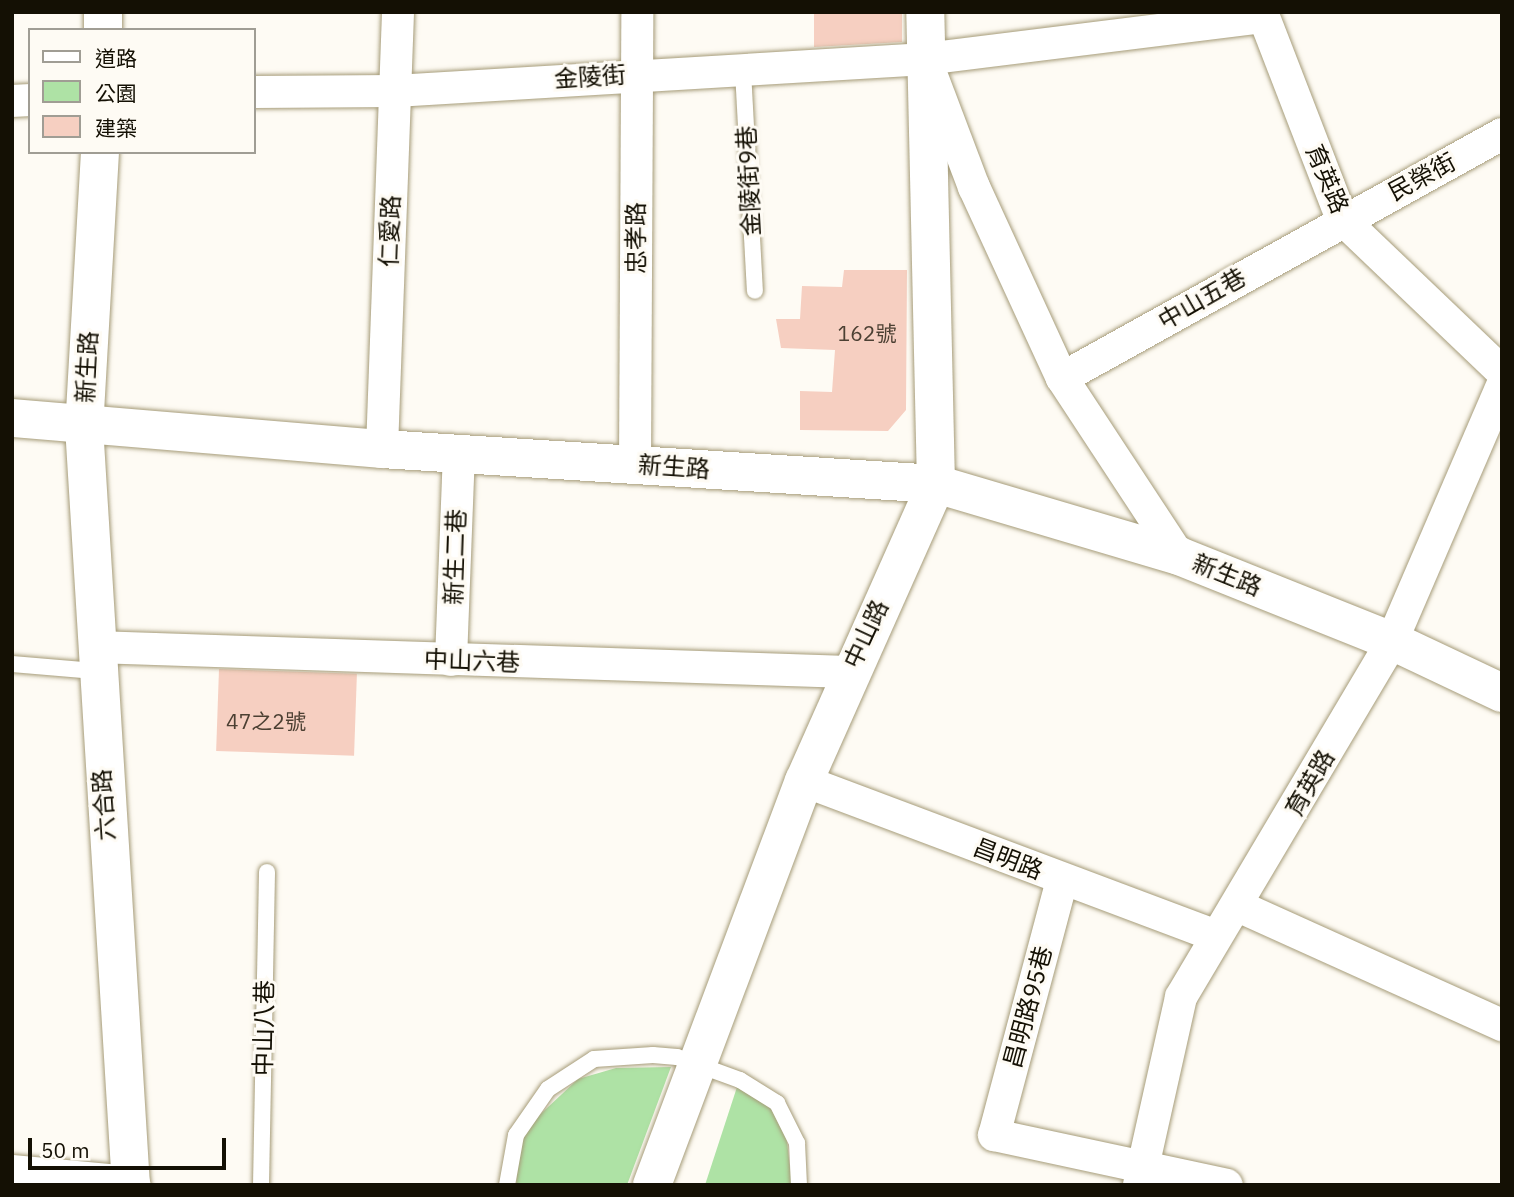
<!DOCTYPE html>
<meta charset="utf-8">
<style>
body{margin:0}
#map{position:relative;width:1514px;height:1197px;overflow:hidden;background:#fefbf4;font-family:"IBM Plex Sans","Noto Sans TC",sans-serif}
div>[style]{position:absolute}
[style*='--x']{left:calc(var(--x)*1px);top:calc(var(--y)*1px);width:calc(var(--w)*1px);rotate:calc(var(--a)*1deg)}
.green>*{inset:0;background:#aee2a5}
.building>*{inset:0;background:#f6cfc1;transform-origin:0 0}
.roads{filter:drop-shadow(0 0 2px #a69c79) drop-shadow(0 0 2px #a69c79)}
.lane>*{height:16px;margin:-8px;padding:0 8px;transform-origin:8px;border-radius:8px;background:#fff}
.street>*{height:32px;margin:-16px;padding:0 16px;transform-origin:16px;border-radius:16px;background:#fff}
.secondary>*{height:38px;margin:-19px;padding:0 19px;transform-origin:19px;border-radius:19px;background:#fff}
span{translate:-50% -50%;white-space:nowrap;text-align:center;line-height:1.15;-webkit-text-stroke:6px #fefbf4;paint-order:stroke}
.number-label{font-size:21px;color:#4c4033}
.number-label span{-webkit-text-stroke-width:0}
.street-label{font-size:24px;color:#141004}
.frame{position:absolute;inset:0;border:14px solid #141004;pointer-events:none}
.legend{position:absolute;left:28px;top:28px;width:228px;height:126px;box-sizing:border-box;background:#fefbf4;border:2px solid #a09d94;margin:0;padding:9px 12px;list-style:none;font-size:21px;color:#141004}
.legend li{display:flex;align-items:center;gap:14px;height:35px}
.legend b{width:35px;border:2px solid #a09d94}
.scale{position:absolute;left:28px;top:1138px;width:198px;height:32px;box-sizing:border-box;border:4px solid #141004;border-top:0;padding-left:9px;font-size:21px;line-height:24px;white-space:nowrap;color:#141004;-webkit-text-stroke:5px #fefbf4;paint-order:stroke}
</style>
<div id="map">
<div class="green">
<div style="clip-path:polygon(671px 1067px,627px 1185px,516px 1185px,521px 1140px,531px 1123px,578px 1079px,616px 1068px)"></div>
<div style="clip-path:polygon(738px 1084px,766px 1100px,785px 1125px,792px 1185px,705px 1185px)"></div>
</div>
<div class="building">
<div style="clip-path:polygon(814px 12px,902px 12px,902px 42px,814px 47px)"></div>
<div style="clip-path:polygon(844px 270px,907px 270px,906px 410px,888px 431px,800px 430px,800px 391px,832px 392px,835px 350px,781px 348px,776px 319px,800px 319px,802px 286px,842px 287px)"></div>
<div style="left:219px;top:669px;width:138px;height:82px;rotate:2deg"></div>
</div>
<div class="roads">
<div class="lane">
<div style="--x:743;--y:71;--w:220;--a:86.9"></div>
<div style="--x:12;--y:664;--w:83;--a:4.8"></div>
<div style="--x:261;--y:1185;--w:313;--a:-88.9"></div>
<div style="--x:507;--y:1185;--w:51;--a:-79.8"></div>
<div style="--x:516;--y:1135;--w:56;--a:-55.2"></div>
<div style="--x:548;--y:1089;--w:55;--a:-33.1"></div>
<div style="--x:594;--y:1059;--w:59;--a:-3.9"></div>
<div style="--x:653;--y:1055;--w:24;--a:5"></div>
<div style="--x:677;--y:1057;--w:67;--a:20.1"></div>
<div style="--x:740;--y:1080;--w:44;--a:31.9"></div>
<div style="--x:777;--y:1103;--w:45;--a:63.4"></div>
<div style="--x:797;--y:1143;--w:42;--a:87.3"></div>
</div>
<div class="street">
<div style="--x:1262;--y:12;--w:222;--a:68.9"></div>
<div style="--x:1342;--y:219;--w:221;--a:43.7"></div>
<div style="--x:932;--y:76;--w:119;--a:69.3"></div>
<div style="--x:974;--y:187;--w:210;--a:65.3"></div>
<div style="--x:1062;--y:378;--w:213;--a:56.7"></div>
<div style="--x:254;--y:92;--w:141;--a:-0.4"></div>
<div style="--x:395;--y:91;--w:532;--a:-3.45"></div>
<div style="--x:926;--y:59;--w:339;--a:-7.1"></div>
<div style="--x:12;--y:101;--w:18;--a:-3"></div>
<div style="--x:1062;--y:378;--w:503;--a:-29.01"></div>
<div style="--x:382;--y:449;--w:437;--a:-87.9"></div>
<div style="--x:635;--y:465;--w:453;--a:-89.7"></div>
<div style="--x:95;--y:647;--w:754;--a:1.9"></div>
<div style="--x:451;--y:660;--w:206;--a:-87.8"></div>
<div style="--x:804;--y:781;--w:438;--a:20.6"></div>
<div style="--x:1062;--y:880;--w:264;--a:104.9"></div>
<div style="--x:994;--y:1135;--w:238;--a:12.1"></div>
<div style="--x:1238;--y:906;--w:290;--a:24.3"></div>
<div style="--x:1139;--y:1185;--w:193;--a:-77.4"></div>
<div style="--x:1181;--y:997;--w:414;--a:-59.3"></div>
<div style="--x:1392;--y:641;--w:279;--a:-66.7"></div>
</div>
<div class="secondary">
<div style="--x:103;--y:12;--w:18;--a:90"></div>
<div style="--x:100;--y:152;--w:274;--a:93.3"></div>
<div style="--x:84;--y:426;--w:760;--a:86.46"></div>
<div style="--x:12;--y:418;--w:371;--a:4.8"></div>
<div style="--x:382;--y:449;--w:555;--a:3.61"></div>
<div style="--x:936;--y:484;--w:253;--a:16.5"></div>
<div style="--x:1179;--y:556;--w:229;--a:21.8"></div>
<div style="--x:1392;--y:641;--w:122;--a:25.3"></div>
<div style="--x:12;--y:1174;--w:120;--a:5.3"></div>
<div style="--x:652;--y:1185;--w:432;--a:-69.4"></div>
<div style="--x:804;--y:781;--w:325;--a:-66"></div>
<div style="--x:936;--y:484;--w:472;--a:-91.3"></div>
</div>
</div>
<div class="number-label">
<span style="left:867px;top:333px">162號</span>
<span style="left:266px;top:721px">47之2號</span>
</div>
<div class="street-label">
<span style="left:590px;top:77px;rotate:-4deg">金陵街</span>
<span style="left:1422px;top:177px;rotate:-28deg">民榮街</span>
<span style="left:1327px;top:179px;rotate:67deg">育英路</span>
<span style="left:749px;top:181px;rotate:-93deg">金陵街9巷</span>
<span style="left:390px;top:231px;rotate:-88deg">仁愛路</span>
<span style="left:636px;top:238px;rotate:-90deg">忠孝路</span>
<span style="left:1202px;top:299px;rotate:-30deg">中山五巷</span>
<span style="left:87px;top:367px;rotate:-87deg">新生路</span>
<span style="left:674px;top:467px;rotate:4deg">新生路</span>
<span style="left:455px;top:557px;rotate:-88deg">新生二巷</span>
<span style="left:1227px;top:575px;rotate:22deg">新生路</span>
<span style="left:866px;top:634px;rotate:-65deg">中山路</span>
<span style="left:472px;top:661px;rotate:2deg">中山六巷</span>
<span style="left:1310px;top:783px;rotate:-60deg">育英路</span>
<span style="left:104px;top:805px;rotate:-94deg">六合路</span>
<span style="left:1008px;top:859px;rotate:21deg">昌明路</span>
<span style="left:1028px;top:1007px;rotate:-75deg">昌明路95巷</span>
<span style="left:264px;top:1028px;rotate:-89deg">中山八巷</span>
</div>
<div class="frame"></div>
<ul class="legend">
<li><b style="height:9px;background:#fff"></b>道路</li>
<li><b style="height:19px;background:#aee2a5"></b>公園</li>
<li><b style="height:19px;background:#f6cfc1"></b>建築</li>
</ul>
<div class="scale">50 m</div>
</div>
